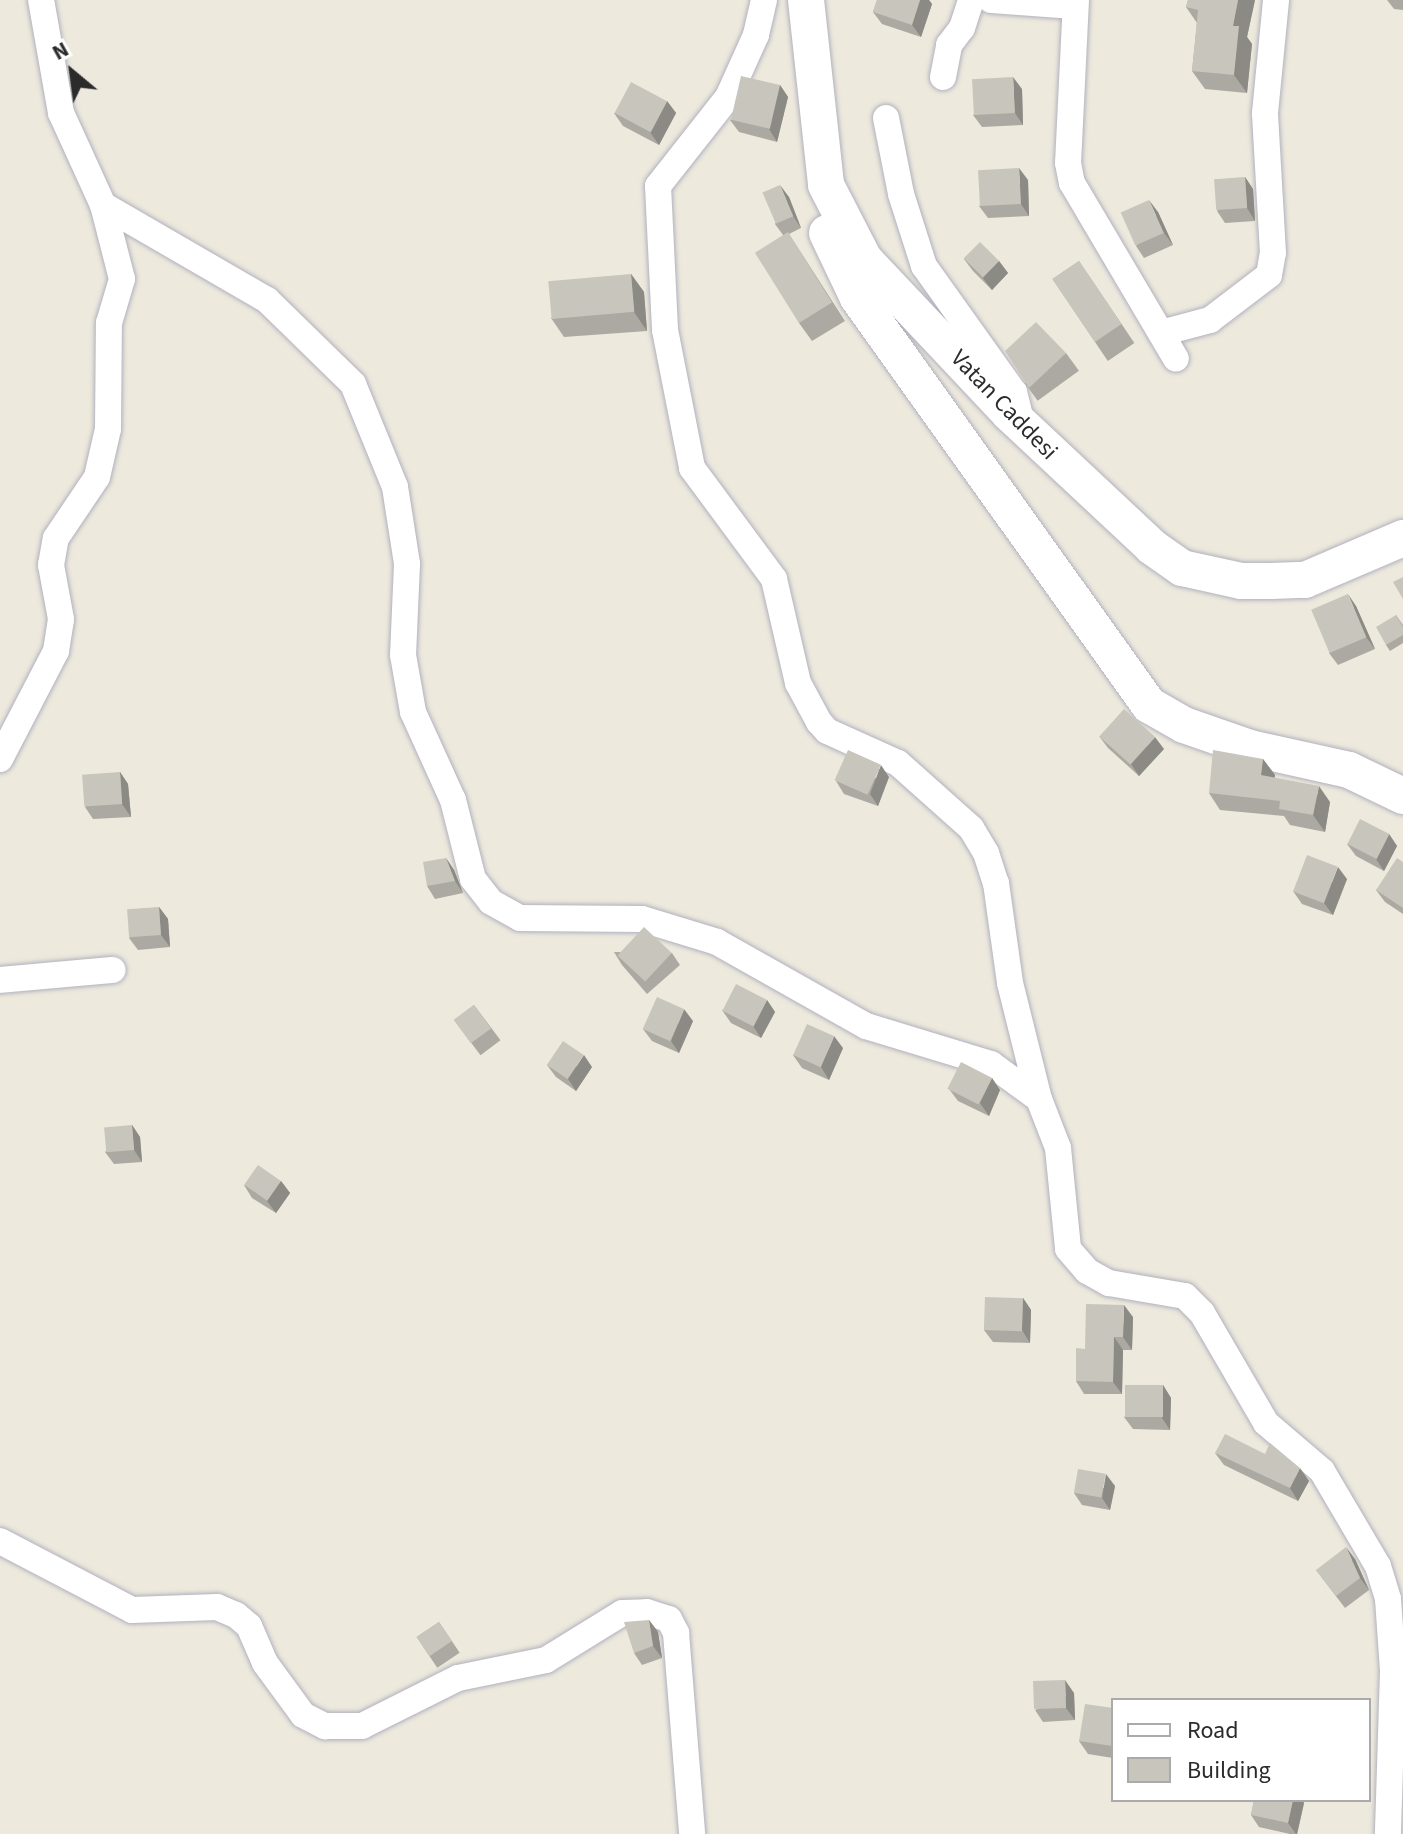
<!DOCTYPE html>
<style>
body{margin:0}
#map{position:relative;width:1403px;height:1834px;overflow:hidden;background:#ede9dd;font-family:"Source Sans 3",sans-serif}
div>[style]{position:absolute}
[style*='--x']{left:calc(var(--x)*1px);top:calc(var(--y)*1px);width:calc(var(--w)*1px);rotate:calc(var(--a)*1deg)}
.roads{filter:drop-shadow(0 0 2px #b1b1be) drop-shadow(0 0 2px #b1b1be)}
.street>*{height:26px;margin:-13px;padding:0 13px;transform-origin:13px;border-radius:13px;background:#fff}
.secondary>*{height:36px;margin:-18px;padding:0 18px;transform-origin:18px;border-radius:18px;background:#fff}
.wall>*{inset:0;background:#aca9a2;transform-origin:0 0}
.shaded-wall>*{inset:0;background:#8c8a84}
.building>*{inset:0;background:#c8c5bc;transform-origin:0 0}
span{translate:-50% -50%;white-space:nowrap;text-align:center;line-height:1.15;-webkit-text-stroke:7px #fff;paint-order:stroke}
.street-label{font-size:24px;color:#2b2b2b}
.legend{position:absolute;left:1111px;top:1698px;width:260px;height:104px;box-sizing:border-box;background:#fff;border:2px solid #aaa;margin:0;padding:10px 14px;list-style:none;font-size:24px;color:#2b2b2b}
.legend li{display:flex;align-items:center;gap:16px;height:40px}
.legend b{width:40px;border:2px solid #aaa}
.north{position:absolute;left:32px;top:32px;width:80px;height:80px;-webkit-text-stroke:6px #fff;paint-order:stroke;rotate:331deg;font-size:22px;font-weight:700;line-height:32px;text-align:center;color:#2b2b2b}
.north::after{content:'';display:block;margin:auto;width:28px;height:36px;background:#2b2b2b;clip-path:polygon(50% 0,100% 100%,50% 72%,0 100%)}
</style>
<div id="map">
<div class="roads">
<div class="street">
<div style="--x:764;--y:0;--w:36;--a:103"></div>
<div style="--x:756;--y:35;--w:68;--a:114.3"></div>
<div style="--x:728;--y:97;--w:113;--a:128.2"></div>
<div style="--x:658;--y:186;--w:144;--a:87.2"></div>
<div style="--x:665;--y:330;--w:141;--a:78.9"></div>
<div style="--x:692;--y:468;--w:138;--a:53.5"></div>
<div style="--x:774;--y:579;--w:107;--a:77"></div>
<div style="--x:798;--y:683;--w:44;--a:61.7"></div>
<div style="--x:819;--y:722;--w:12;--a:48"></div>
<div style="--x:827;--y:731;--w:78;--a:24.3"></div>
<div style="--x:898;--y:763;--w:98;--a:41.7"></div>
<div style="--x:971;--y:828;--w:29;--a:59"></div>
<div style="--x:986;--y:853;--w:32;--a:72"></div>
<div style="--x:996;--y:883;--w:101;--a:82"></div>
<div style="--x:1010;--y:983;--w:120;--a:76"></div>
<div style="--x:991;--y:0;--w:84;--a:4.1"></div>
<div style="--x:1076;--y:0;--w:163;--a:92.8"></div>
<div style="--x:1068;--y:163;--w:20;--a:79"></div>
<div style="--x:1072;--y:183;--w:204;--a:59.4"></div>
<div style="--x:943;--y:77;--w:33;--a:-79"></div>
<div style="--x:949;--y:45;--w:21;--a:-53"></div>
<div style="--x:962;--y:28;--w:29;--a:-72"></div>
<div style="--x:886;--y:118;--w:77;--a:78.8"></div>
<div style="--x:901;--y:194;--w:76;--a:72.3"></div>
<div style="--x:924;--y:266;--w:155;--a:54.5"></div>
<div style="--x:1014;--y:392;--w:34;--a:76"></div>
<div style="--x:103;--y:205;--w:190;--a:30.1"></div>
<div style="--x:267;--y:300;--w:120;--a:44.3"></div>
<div style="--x:353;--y:384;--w:111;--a:67.8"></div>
<div style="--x:395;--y:487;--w:78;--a:81.1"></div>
<div style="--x:407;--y:564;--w:91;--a:92.5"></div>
<div style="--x:403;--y:655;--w:58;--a:80"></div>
<div style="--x:413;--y:712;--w:97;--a:65.6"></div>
<div style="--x:453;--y:800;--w:81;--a:75.8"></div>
<div style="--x:473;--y:879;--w:29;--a:52"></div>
<div style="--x:491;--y:902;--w:33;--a:29"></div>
<div style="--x:520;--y:918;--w:122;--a:0.5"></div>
<div style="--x:642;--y:919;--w:78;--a:17"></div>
<div style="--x:717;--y:942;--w:171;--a:29.4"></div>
<div style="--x:866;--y:1026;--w:131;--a:16.9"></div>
<div style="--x:991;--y:1064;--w:59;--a:36.1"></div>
<div style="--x:1039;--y:1099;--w:53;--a:68.8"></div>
<div style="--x:1058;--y:1148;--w:101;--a:84.3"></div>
<div style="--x:1068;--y:1249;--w:29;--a:49"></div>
<div style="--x:1087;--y:1271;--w:25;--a:29"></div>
<div style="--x:1109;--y:1283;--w:77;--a:9.7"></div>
<div style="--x:1185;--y:1296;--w:24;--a:45"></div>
<div style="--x:1202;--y:1313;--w:127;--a:59.8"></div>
<div style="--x:1266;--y:1423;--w:74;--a:40.6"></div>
<div style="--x:1322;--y:1471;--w:110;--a:59.5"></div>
<div style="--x:1378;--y:1566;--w:34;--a:73"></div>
<div style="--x:1388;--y:1599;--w:72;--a:86"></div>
<div style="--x:1393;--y:1671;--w:163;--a:91.8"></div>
<div style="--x:1161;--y:333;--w:51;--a:-14.9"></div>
<div style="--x:1210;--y:320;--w:74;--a:-37.3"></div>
<div style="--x:1269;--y:275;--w:22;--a:-80"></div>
<div style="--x:1273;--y:253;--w:140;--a:-93.3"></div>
<div style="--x:1265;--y:113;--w:114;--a:-84.4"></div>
<div style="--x:0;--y:759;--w:122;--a:-62.6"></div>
<div style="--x:56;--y:651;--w:32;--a:-81"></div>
<div style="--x:61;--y:619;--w:55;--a:-100.5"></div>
<div style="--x:51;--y:565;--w:27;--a:-80"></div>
<div style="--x:56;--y:538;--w:73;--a:-56.1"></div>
<div style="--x:97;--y:477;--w:49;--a:-77.1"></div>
<div style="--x:108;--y:429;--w:106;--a:-89.5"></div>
<div style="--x:109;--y:323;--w:46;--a:-73.5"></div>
<div style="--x:122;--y:279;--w:76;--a:-104.4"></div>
<div style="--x:103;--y:205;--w:101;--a:-114.5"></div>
<div style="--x:61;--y:113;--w:115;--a:-100"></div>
<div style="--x:0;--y:980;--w:113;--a:-5.1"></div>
<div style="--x:0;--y:1541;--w:149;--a:27.6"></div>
<div style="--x:132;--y:1610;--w:85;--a:-2"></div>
<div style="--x:217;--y:1607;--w:21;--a:23"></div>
<div style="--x:236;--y:1615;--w:17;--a:40"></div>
<div style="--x:249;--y:1626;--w:40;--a:66.6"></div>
<div style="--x:265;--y:1663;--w:64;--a:53.8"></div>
<div style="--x:303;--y:1715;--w:25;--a:27"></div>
<div style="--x:325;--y:1726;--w:37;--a:0"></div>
<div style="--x:362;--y:1726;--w:107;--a:-26.6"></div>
<div style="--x:458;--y:1678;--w:90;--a:-11.6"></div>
<div style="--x:546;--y:1660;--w:89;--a:-31.7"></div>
<div style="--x:622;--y:1613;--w:25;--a:-2"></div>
<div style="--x:647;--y:1612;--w:23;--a:18"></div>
<div style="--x:669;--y:1619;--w:16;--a:63"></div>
<div style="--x:676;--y:1633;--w:202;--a:85.4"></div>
</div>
<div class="secondary">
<div style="--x:806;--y:0;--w:186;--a:83.8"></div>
<div style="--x:826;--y:185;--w:83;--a:62.8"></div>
<div style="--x:864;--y:259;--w:212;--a:46.7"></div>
<div style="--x:1009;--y:413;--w:196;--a:43.1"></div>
<div style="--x:1152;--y:547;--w:37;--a:35"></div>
<div style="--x:1182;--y:568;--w:60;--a:12.4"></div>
<div style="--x:1241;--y:581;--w:30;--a:0"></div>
<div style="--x:1271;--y:581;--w:34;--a:-2"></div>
<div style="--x:1305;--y:580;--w:107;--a:-23.2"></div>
<div style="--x:827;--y:233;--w:72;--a:64.5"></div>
<div style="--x:858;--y:298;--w:500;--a:54.44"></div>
<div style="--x:1149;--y:705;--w:40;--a:29.7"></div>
<div style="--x:1184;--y:725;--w:70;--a:19.2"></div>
<div style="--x:1250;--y:748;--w:101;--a:12.5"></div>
<div style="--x:1349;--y:770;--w:60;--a:25.7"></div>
</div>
</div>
<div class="wall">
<div style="clip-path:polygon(877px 0,929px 0,932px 4px,921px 37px,882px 24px,873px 12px)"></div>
<div style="clip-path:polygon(1188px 0,1255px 0,1247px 37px,1252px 44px,1247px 93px,1205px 89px,1192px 71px,1197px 23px,1186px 7px)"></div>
<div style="clip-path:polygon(1387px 0,1403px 0,1403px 10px,1394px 9px)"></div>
<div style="clip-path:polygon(780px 85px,788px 97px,777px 142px,739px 132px,730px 120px)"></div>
<div style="clip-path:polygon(1022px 89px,1023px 125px,982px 127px,973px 115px)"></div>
<div style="clip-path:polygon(667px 101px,676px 113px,659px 145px,623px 126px,614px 113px)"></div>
<div style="clip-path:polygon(1245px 177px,1253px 189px,1255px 221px,1225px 223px,1217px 211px)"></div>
<div style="clip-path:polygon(1028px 180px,1029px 216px,988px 218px,979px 206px)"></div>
<div style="clip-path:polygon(789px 197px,801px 228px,789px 234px,845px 321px,812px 341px,799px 323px,783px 235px,775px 224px)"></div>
<div style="clip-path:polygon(1158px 212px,1173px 245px,1144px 258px,1136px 246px)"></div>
<div style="clip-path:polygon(964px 259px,999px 261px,1008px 273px,992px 290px,973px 271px)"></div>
<div style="left:1079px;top:261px;width:99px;height:32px;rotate:56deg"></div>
<div style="clip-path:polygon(631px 274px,644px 292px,647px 331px,564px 337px,551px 318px)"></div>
<div style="left:1066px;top:353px;width:22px;height:51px;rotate:54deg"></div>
<div style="clip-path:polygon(1356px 606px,1375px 649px,1338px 665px,1329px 653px)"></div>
<div style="clip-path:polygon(1396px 615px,1403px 625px,1403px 643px,1390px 651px,1386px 645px)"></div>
<div style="clip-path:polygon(1099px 736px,1164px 749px,1139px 776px,1108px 748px)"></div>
<div style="clip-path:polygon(1263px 759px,1275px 775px,1274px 778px,1330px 802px,1325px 832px,1290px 825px,1284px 816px,1220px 810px,1209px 793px)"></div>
<div style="clip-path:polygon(120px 772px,128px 784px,131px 817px,93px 819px,85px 807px)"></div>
<div style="clip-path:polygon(889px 777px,878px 806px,844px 794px,836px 781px)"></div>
<div style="clip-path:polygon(1389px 834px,1397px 846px,1384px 871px,1356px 856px,1347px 844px)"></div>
<div style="clip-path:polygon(446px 858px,454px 870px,463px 893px,435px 899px,427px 886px)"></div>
<div style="clip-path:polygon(1403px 862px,1403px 914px,1385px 902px,1376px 890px)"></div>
<div style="clip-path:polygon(1347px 879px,1333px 915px,1302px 904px,1293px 891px)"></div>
<div style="clip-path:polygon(159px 907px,168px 919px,170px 947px,138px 950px,129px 938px)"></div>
<div style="clip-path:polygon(614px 952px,672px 953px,680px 965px,647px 994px,622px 965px)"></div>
<div style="clip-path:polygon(767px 1000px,775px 1012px,761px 1038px,731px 1023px,722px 1010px)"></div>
<div style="left:474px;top:1005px;width:44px;height:25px;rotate:53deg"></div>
<div style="clip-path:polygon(693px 1021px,679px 1053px,652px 1041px,643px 1029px)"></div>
<div style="clip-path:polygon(843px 1048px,829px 1080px,802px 1068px,793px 1055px)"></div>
<div style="clip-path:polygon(547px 1065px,592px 1067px,576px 1091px,556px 1077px)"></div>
<div style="clip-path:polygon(992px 1078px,1000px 1090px,989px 1116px,958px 1101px,949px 1089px)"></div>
<div style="clip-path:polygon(132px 1125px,140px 1137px,142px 1162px,114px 1164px,105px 1152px)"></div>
<div style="clip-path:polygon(281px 1181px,290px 1193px,276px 1213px,252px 1198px,244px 1185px)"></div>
<div style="clip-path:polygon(1023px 1298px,1031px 1310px,1030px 1343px,993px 1342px,984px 1330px)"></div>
<div style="clip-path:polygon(1133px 1317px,1132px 1350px,1123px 1350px,1122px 1394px,1084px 1394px,1076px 1381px,1085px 1349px)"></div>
<div style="clip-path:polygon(1163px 1385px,1171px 1398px,1170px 1430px,1133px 1429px,1124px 1417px)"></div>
<div style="clip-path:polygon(1215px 1453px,1309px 1481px,1298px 1501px,1224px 1465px)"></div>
<div style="clip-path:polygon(1115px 1486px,1110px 1510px,1082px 1505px,1074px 1493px)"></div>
<div style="clip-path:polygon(1355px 1559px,1369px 1590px,1345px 1608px,1316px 1570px)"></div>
<div style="clip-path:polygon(649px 1620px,658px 1632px,662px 1658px,642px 1665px,634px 1653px)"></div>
<div style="left:439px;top:1622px;width:37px;height:27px;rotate:56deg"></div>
<div style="clip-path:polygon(1074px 1693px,1075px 1720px,1043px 1722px,1035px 1710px)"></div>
<div style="clip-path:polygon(1113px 1708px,1113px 1758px,1088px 1754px,1079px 1741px)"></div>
<div style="clip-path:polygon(1254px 1800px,1302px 1800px,1304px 1803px,1297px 1834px,1290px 1834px,1259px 1827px,1251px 1815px)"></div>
</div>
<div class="shaded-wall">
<div style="clip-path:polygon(920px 0,929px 0,932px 4px,921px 37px,912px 25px)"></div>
<div style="clip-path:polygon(1238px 0,1255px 0,1247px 37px,1252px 44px,1247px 93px,1234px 75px,1233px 26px)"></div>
<div style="clip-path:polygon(1013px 77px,1022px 89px,1023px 125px,1015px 113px)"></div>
<div style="clip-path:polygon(780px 85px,788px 97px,777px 142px,769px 129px)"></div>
<div style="clip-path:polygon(667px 101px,676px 113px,659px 145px,650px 132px)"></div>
<div style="clip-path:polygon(1019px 168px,1028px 180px,1029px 216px,1021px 204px)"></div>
<div style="clip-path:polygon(1245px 177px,1253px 189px,1255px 221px,1247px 208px)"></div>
<div style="clip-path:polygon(780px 185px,789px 197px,801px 228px,793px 216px)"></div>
<div style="clip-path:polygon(1149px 200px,1158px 212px,1173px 245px,1164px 233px)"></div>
<div style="clip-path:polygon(999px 261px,1008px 273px,992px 290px,983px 278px)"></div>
<div style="clip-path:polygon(631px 274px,644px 292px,647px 331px,634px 312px)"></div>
<div style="clip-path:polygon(1348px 594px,1356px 606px,1375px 649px,1366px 637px)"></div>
<div style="clip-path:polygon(1155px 737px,1164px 749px,1139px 776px,1131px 764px)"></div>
<div style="clip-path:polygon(1263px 759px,1275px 775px,1273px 792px,1261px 775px)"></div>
<div style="clip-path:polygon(881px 765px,889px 777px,878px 806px,870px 794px)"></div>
<div style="clip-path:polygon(120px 772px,128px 784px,131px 817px,122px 804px)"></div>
<div style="clip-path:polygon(1319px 786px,1330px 802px,1325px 832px,1313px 815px)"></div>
<div style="clip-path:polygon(1389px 834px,1397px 846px,1384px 871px,1376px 859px)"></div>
<div style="clip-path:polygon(446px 858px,454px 870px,463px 893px,455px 881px)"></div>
<div style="clip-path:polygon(1338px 867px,1347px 879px,1333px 915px,1324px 903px)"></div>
<div style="clip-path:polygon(159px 907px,168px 919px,170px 947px,161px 935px)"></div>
<div style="clip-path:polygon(767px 1000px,775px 1012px,761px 1038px,753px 1026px)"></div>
<div style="clip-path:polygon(684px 1009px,693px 1021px,679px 1053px,671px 1041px)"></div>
<div style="clip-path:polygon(834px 1036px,843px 1048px,829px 1080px,821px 1067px)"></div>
<div style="clip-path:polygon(584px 1055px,592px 1067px,576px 1091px,568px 1079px)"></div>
<div style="clip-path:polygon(992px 1078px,1000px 1090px,989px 1116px,980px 1103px)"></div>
<div style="clip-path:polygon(132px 1125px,140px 1137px,142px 1162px,134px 1150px)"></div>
<div style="clip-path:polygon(281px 1181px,290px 1193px,276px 1213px,267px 1201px)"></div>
<div style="clip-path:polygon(1023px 1298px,1031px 1310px,1030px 1343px,1022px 1330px)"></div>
<div style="clip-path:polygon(1124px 1305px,1133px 1317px,1132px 1350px,1123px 1337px)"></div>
<div style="clip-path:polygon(1114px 1337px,1123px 1350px,1122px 1394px,1113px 1382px)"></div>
<div style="clip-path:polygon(1163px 1385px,1171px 1398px,1170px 1430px,1162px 1418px)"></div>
<div style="clip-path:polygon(1300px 1468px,1309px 1481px,1298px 1501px,1290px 1488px)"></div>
<div style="clip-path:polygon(1106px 1474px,1115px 1486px,1110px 1510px,1102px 1498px)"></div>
<div style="clip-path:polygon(1346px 1547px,1355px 1559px,1369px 1590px,1360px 1578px)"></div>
<div style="clip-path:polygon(649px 1620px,658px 1632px,662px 1658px,653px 1646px)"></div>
<div style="clip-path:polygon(1065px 1680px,1074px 1693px,1075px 1720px,1066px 1708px)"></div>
<div style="clip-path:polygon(1293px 1800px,1302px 1800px,1304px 1803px,1297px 1834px,1296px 1834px,1288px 1823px)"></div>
</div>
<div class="building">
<div style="clip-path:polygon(877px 0,920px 0,912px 25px,873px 12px)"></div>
<div style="clip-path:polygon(1188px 0,1238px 0,1233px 26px,1239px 26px,1234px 75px,1192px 71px,1198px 10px,1186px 7px)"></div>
<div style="left:741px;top:76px;width:40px;height:45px;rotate:13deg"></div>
<div style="left:1013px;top:77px;width:36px;height:41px;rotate:87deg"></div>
<div style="left:631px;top:82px;width:41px;height:35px;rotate:28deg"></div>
<div style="left:1019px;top:168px;width:36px;height:41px;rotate:87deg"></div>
<div style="left:1245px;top:177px;width:31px;height:31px;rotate:86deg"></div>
<div style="left:780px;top:185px;width:34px;height:19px;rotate:67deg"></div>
<div style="left:1149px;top:200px;width:36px;height:31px;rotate:66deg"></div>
<div style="left:788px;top:232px;width:83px;height:39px;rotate:58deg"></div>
<div style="left:980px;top:242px;width:27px;height:23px;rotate:45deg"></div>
<div style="left:1079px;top:261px;width:76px;height:32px;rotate:56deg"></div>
<div style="left:631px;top:274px;width:38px;height:83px;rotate:85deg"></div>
<div style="clip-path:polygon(1036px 322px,1066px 353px,1029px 388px,1005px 351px)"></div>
<div style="clip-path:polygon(1403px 577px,1403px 599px,1393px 582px)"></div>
<div style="left:1348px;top:594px;width:47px;height:40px;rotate:67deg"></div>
<div style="clip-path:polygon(1396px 615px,1403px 627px,1403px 635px,1386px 645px,1376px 627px)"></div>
<div style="left:1124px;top:709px;width:42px;height:37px;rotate:42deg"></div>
<div style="left:848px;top:750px;width:36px;height:33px;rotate:24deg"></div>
<div style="clip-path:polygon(1213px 750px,1263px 759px,1261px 775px,1319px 786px,1313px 815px,1279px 809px,1280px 801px,1209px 793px)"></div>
<div style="left:120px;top:772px;width:32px;height:38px;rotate:86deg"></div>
<div style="left:1360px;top:819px;width:33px;height:28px;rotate:27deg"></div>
<div style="left:1307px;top:855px;width:33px;height:39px;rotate:21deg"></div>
<div style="clip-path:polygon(446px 858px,455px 881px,427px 886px,423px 862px)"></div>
<div style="clip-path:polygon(1397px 858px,1403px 862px,1403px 908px,1376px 890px)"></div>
<div style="left:159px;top:907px;width:28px;height:32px;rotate:86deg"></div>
<div style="left:644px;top:927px;width:38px;height:39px;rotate:43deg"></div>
<div style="left:736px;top:984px;width:35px;height:30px;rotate:27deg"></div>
<div style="left:657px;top:997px;width:30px;height:35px;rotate:24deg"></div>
<div style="left:474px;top:1005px;width:29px;height:25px;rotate:54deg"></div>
<div style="left:807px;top:1024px;width:30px;height:34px;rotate:24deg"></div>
<div style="left:563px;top:1041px;width:25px;height:29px;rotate:34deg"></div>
<div style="left:961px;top:1062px;width:35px;height:30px;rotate:27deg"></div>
<div style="left:132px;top:1125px;width:25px;height:28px;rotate:85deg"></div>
<div style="left:258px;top:1165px;width:28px;height:24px;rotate:35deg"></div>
<div style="left:985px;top:1297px;width:38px;height:33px;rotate:2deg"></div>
<div style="clip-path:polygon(1086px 1304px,1124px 1305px,1123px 1337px,1114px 1337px,1113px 1382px,1076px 1381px,1076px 1348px,1085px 1349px)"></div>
<div style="left:1125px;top:1385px;width:38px;height:32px"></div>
<div style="clip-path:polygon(1225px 1434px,1265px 1454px,1270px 1443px,1300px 1468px,1290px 1488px,1215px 1453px)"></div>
<div style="left:1078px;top:1469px;width:28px;height:24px;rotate:10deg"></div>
<div style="clip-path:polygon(1346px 1547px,1360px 1578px,1336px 1596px,1316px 1570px)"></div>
<div style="clip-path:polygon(649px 1620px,653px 1646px,634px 1653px,624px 1622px)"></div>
<div style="left:439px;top:1622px;width:23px;height:27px;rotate:56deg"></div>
<div style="left:1065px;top:1680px;width:28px;height:32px;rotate:88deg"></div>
<div style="clip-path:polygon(1085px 1704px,1113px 1708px,1112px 1746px,1079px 1741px)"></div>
<div style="clip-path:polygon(1254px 1800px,1293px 1800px,1288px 1823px,1251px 1815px)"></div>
</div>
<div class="street-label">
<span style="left:1004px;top:405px;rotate:46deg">Vatan Caddesi</span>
</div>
<ul class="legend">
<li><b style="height:10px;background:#fff"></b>Road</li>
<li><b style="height:22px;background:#c8c5bc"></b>Building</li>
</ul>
<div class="north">N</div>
</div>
